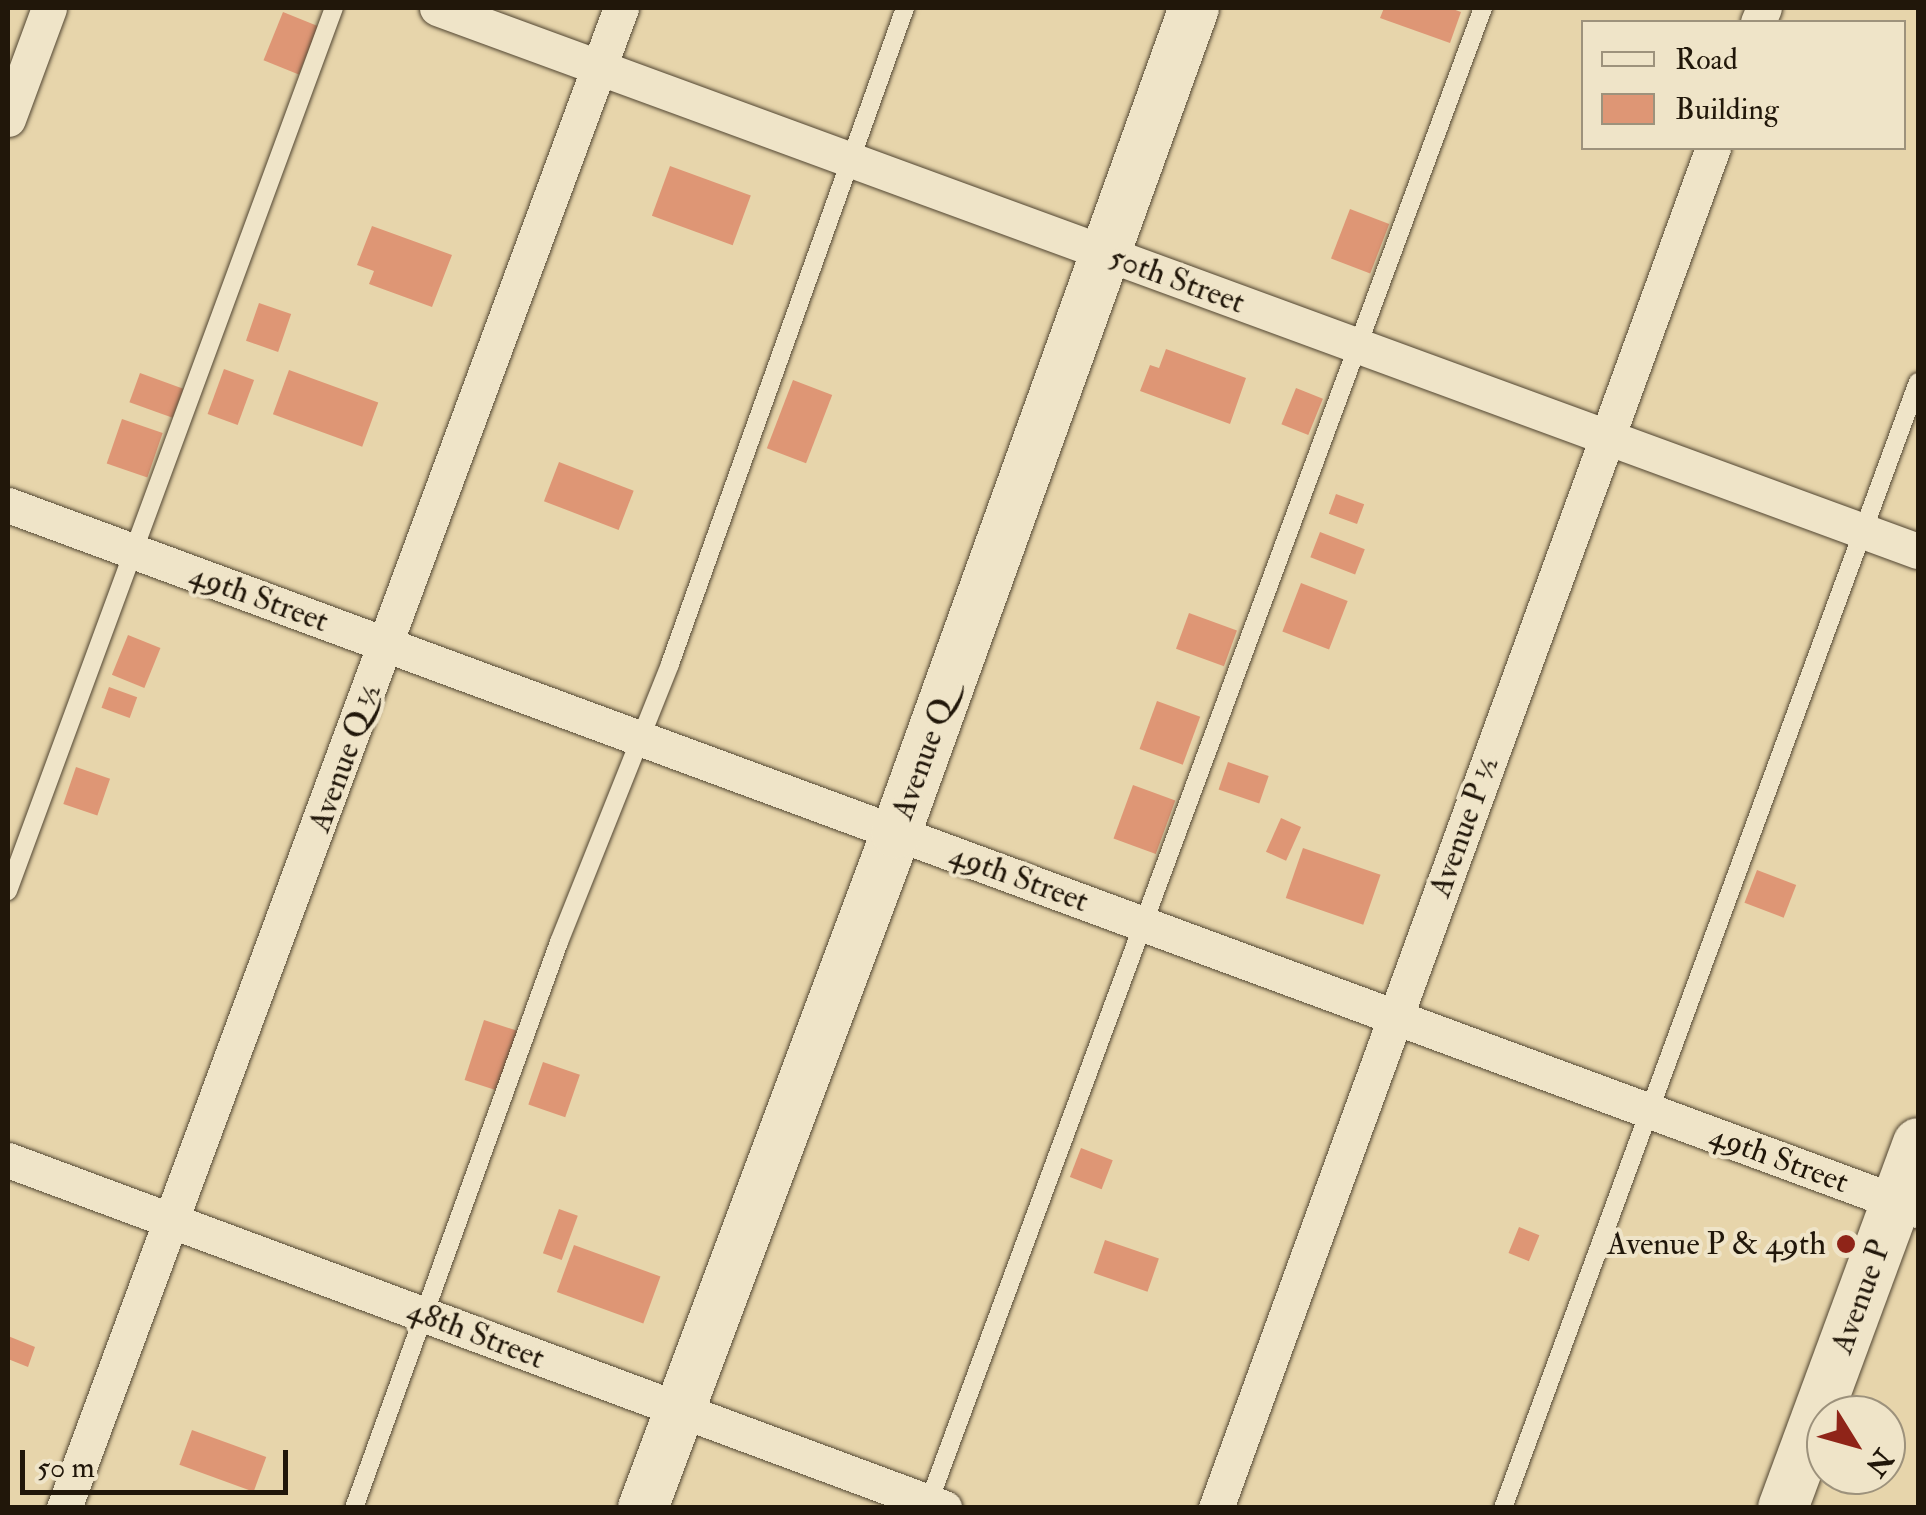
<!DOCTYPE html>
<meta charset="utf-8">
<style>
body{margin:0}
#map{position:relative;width:1926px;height:1515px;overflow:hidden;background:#e7d5ab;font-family:"IM FELL Double Pica",serif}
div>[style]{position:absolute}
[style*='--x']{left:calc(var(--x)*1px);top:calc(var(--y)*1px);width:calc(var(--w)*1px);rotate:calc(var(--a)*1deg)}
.building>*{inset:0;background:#de9675;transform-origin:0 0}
.roads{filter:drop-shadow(0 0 2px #524632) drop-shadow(0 0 2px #524632)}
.lane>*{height:18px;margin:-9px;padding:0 9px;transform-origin:9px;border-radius:9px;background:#efe4c8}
.street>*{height:35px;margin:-17.5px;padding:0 17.5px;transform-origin:17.5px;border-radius:17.5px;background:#efe4c8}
.secondary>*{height:50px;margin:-25px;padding:0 25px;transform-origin:25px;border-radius:25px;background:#efe4c8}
.dots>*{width:28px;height:28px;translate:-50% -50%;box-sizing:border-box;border:5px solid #efe4c8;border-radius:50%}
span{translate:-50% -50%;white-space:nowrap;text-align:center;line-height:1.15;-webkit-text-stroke:8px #efe4c8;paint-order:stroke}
.street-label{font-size:32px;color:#21170a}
.poi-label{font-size:32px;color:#21170a}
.right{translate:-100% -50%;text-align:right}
.frame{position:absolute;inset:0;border:10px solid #21170a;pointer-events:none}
.legend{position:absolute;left:1581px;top:20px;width:325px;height:130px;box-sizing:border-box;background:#efe4c8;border:2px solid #9d927c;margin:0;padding:12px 18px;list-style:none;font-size:30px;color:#21170a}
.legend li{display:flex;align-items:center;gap:20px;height:50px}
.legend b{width:50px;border:2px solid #9d927c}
.north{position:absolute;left:1806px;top:1395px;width:100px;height:100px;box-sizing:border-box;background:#efe4c8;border:2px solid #9d927c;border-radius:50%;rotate:127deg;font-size:28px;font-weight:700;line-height:40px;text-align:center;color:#21170a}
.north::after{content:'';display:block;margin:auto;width:35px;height:45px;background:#8f2418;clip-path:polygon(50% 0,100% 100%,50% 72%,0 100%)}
.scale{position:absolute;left:20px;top:1450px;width:268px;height:45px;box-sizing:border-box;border:5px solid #21170a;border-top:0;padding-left:12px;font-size:30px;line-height:35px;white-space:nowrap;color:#21170a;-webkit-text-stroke:8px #efe4c8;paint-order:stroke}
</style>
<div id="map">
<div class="building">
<div style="clip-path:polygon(1384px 8px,1450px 8px,1461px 12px,1450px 43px,1380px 18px)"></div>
<div style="left:283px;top:12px;width:38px;height:52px;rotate:22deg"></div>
<div style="left:670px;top:166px;width:86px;height:53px;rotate:20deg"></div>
<div style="left:1350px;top:209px;width:42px;height:53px;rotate:21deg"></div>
<div style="clip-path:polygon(372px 226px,452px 255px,432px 307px,369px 284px,374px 271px,357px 265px)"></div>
<div style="left:259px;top:303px;width:34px;height:40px;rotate:19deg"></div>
<div style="clip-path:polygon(1166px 349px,1246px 378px,1230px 424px,1140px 391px,1150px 365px,1159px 368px)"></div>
<div style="left:224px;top:369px;width:32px;height:48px;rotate:20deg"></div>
<div style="left:289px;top:370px;width:95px;height:47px;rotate:20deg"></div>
<div style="left:140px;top:373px;width:46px;height:31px;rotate:20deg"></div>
<div style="left:793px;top:380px;width:42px;height:73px;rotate:21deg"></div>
<div style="left:1296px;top:388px;width:29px;height:39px;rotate:22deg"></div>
<div style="left:122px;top:419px;width:43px;height:47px;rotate:19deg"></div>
<div style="left:559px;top:462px;width:80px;height:42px;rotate:21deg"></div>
<div style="left:1336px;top:494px;width:30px;height:21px;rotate:20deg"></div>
<div style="left:1320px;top:532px;width:48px;height:27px;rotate:21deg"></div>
<div style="left:1301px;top:583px;width:50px;height:52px;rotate:21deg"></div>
<div style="left:1189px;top:613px;width:51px;height:38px;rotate:20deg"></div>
<div style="left:128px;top:635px;width:35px;height:43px;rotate:22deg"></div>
<div style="left:109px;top:687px;width:30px;height:22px;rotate:20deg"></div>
<div style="left:1157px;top:701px;width:46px;height:51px;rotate:20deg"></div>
<div style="left:1228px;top:762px;width:43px;height:29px;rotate:19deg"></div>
<div style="left:76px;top:767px;width:36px;height:39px;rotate:19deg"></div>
<div style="left:1133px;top:785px;width:45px;height:57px;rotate:20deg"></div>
<div style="left:1281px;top:818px;width:22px;height:37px;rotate:24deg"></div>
<div style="left:1303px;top:848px;width:82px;height:53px;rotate:19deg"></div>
<div style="left:1757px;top:870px;width:42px;height:35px;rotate:21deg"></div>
<div style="left:484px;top:1020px;width:35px;height:63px;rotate:18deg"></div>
<div style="left:543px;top:1062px;width:39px;height:45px;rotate:19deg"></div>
<div style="left:1081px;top:1148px;width:34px;height:31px;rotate:21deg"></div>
<div style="left:559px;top:1209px;width:20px;height:47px;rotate:20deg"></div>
<div style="left:1519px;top:1227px;width:22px;height:28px;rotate:22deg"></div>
<div style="left:1105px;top:1240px;width:57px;height:35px;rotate:19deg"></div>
<div style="left:574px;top:1245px;width:92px;height:50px;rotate:20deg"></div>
<div style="clip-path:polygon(8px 1336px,35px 1347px,28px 1367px,8px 1359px)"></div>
<div style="left:192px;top:1430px;width:79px;height:37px;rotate:20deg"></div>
</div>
<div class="roads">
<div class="lane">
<div style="--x:8;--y:891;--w:941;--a:-69.74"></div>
<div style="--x:927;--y:1507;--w:1599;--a:-69.65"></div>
<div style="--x:354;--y:1508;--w:602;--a:-70.09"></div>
<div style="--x:559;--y:942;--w:299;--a:-68.2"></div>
<div style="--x:670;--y:664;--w:697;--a:-70.29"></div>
<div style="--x:1503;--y:1508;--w:1200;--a:-69.77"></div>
</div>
<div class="street">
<div style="--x:437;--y:8;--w:1577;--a:20.14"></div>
<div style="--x:1758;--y:22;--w:15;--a:-67"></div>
<div style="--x:8;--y:119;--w:118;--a:-69.7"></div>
<div style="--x:8;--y:505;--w:2036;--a:20.26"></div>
<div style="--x:8;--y:1160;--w:999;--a:20.39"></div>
<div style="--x:64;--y:1508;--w:1600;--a:-69.63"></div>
<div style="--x:1216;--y:1508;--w:1448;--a:-69.93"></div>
</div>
<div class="secondary">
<div style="--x:643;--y:1508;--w:721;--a:-69.45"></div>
<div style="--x:896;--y:833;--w:877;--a:-70.14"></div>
<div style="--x:1783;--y:1508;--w:389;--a:-69.7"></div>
</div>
</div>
<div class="dots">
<div style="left:1846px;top:1244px;background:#8f2418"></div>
</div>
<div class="street-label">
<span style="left:1177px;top:280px;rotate:20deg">50th Street</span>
<span style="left:259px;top:598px;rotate:20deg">49th Street</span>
<span style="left:345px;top:758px;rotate:-70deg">Avenue Q ½</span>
<span style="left:923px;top:759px;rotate:-70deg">Avenue Q</span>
<span style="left:1464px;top:827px;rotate:-70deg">Avenue P ½</span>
<span style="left:1019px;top:878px;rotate:20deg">49th Street</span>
<span style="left:1779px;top:1159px;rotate:20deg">49th Street</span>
<span style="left:1861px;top:1297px;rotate:-70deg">Avenue P</span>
<span style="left:476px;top:1334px;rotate:21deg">48th Street</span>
</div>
<div class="poi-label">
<span class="right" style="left:1826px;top:1244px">Avenue P &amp; 49th</span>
</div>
<div class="frame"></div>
<ul class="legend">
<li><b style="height:12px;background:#efe4c8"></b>Road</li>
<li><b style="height:28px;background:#de9675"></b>Building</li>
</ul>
<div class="north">N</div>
<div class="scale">50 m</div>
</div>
